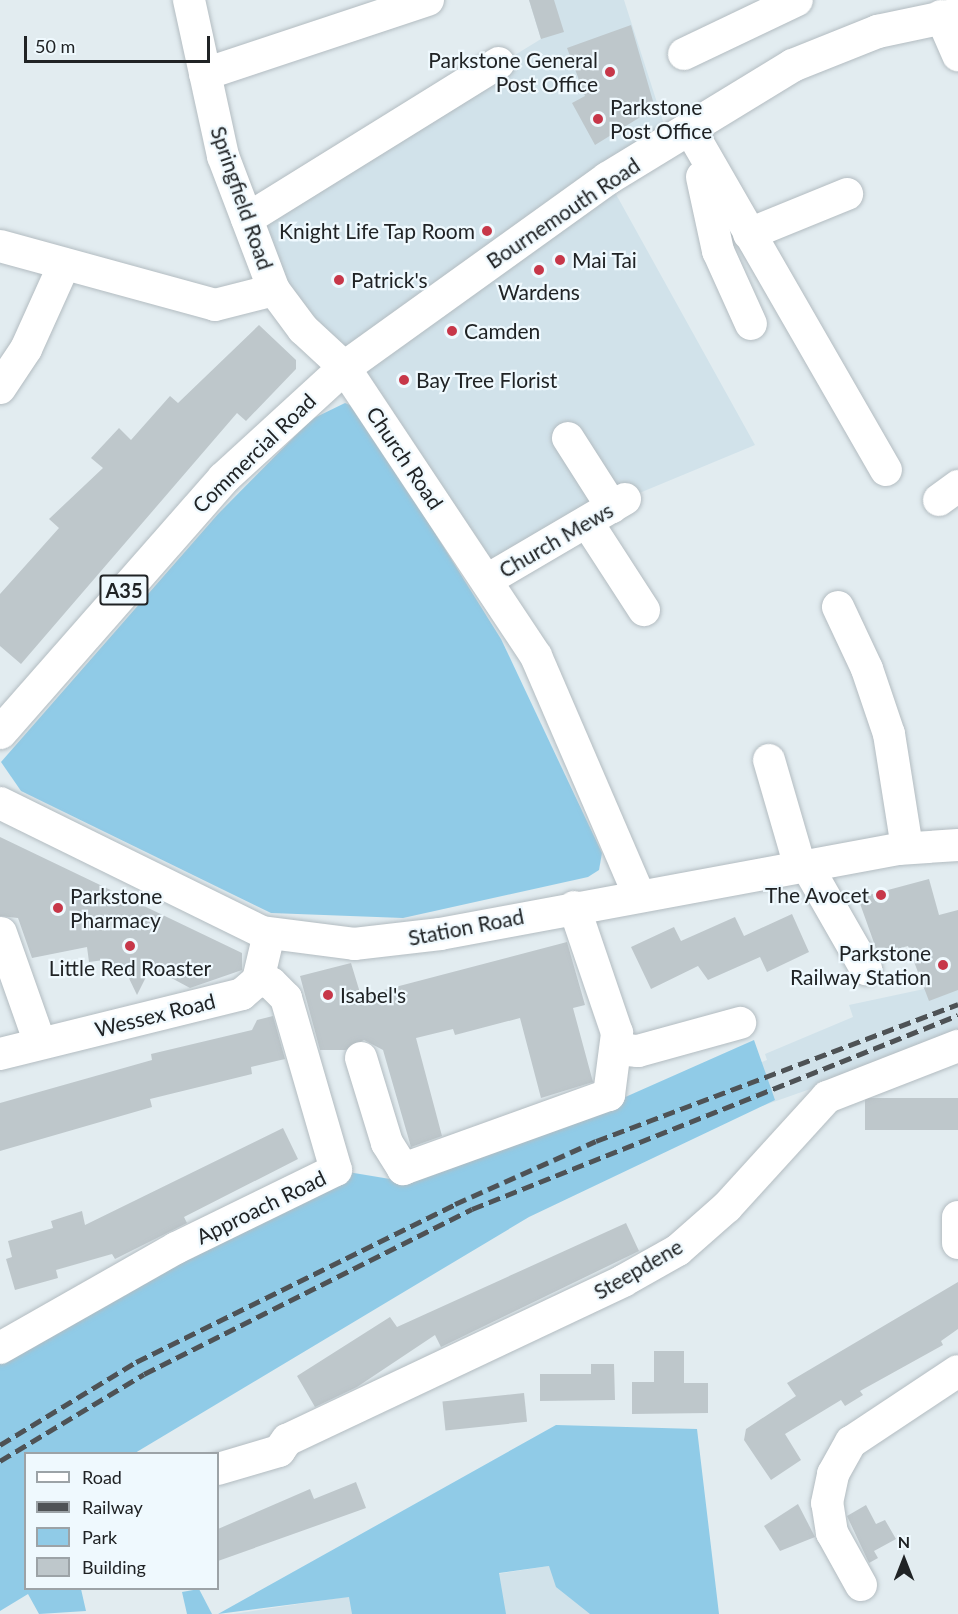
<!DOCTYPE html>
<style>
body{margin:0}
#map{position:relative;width:958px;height:1614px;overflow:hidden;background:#e2ecf0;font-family:Lato,sans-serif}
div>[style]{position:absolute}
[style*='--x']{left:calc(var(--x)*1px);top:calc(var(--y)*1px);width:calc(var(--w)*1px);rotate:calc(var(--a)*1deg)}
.built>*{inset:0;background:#d1e2ea}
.green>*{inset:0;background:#90cbe7}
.building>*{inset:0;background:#bec7cb;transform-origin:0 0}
.roads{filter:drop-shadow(0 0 2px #b3bcc1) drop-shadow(0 0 2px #b3bcc1)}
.minor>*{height:32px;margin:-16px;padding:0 16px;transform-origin:16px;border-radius:16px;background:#fff}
.highway>*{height:33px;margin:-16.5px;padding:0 16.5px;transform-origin:16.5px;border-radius:16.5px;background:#fff}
.rail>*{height:4.5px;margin-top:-2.25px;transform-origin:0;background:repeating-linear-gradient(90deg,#4e5255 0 12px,transparent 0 18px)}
.dots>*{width:16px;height:16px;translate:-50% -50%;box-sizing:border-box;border:3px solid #eff9fe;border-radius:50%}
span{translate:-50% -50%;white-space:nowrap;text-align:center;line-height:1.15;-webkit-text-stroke:4.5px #eff9fe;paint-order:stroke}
.shield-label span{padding:2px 4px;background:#eff9fe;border:2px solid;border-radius:4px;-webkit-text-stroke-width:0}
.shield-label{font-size:20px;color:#202325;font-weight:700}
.poi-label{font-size:21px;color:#202325}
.right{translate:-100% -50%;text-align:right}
.left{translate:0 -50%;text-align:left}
.street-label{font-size:21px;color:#202325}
.legend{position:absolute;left:24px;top:1452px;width:195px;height:138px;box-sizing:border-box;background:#eff9fe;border:2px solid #9ca3a7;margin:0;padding:8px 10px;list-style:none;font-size:18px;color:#202325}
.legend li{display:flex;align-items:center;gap:12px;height:30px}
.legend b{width:30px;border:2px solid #9ca3a7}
.north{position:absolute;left:874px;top:1530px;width:60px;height:60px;-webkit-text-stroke:4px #eff9fe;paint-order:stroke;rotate:0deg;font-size:16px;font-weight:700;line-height:24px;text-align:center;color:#202325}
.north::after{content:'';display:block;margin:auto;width:21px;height:27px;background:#202325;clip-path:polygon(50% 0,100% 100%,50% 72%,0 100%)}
.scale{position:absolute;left:24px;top:36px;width:186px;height:27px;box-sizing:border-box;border:3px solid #202325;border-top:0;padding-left:8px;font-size:18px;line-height:21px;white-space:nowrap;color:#202325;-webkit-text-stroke:4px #eff9fe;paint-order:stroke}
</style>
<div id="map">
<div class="built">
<div style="clip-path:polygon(529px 0,624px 0,670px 143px,607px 178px,755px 445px,625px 499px,487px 580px,303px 329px,247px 220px,541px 39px)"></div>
<div style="clip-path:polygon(958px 951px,958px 1037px,671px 1138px,26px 1454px,640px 1109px,767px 1060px,765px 1054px,853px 1017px,849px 1005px,924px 989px,917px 969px)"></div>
<div style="clip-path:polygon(551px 1558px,593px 1614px,233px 1614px,549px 1566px)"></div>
</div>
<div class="green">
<div style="clip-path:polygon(345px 403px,357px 408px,501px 639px,602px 853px,599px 870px,588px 877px,403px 918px,271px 913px,21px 791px,1px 762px,218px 514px,312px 419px)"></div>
<div style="clip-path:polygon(754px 1040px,775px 1100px,529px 1217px,135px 1453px,26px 1454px,26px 1588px,81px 1589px,86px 1611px,39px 1614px,28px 1594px,0 1611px,0 1348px,336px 1170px,402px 1181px,587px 1114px)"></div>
<div style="clip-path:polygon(556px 1425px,697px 1429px,719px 1614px,590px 1614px,556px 1587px,549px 1566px,499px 1573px,506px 1614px,352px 1614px,349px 1597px,218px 1614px)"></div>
<div style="clip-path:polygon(199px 1589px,212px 1614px,187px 1614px,182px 1592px)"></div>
</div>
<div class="building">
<div style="clip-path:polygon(529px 0,554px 0,564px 32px,541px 39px)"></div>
<div style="clip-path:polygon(631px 25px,655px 108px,595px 145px,572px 103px,585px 96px,567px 48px)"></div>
<div style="clip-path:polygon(259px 325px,296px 360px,296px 369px,246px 421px,237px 413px,21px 664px,0 646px,0 594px,59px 528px,49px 519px,103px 468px,91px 458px,119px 428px,131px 440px,170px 396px,178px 403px)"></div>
<div style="clip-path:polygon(0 837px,242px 953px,242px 970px,190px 988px,151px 967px,137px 995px,125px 970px,102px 971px,104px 960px,89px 962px,87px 947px,32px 958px,18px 918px,0 916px)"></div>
<div style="clip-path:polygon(929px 879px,939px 915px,958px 910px,958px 990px,929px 1001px,908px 946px,878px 954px,858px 898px)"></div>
<div style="clip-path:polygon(792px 914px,809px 952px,767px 972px,760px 957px,708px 980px,698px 966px,651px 989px,631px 947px,674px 927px,681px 941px,735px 917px,744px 936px)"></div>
<div style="clip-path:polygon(567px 942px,585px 1005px,573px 1008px,593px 1082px,541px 1098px,520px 1018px,455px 1035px,453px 1029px,416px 1038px,442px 1136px,411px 1147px,383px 1050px,364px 1040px,346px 1050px,320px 1050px,300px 976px,351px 963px,361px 996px)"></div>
<div style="clip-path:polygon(273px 1016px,285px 1059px,251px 1067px,252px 1074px,150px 1099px,152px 1107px,0 1151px,0 1103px,152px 1060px,151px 1054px,252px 1030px,257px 1020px)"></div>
<div style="left:958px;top:1098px;width:32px;height:93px;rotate:90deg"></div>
<div style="clip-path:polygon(283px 1128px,298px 1159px,184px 1217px,187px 1223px,115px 1259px,112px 1254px,56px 1270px,58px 1278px,15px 1290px,6px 1259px,12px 1257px,8px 1241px,53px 1228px,51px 1221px,82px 1211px,85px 1225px)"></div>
<div style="clip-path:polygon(626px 1223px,639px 1251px,441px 1347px,435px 1335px,357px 1387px,315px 1407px,297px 1376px,390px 1317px,397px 1327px)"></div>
<div style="clip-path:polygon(958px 1282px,958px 1329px,941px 1341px,943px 1345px,860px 1391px,863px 1395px,845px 1406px,841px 1400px,785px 1434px,801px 1460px,771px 1480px,744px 1440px,746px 1429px,796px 1396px,787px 1383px)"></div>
<div style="clip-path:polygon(654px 1351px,684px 1351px,684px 1383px,708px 1383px,708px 1413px,632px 1414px,632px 1382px,654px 1382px)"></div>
<div style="clip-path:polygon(591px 1364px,614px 1364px,615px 1400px,540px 1401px,540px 1374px,591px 1374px)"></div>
<div style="left:524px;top:1393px;width:29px;height:82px;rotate:84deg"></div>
<div style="clip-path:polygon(356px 1482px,366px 1508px,218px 1561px,218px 1529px,310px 1489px,314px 1499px)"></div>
<div style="clip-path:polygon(798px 1504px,815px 1537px,780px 1551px,764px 1526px)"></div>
<div style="clip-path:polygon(866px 1505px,876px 1524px,885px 1520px,896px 1539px,874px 1551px,878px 1558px,869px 1563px,847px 1516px)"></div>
</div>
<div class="roads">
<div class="minor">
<div style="--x:189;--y:0;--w:160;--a:77.7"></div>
<div style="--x:223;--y:156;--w:143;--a:69.2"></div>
<div style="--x:274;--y:290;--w:49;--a:53.4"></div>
<div style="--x:303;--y:329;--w:56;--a:42.8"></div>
<div style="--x:344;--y:367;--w:347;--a:56.4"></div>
<div style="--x:536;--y:656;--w:260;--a:66.7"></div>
<div style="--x:941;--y:16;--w:43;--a:66.4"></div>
<div style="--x:684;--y:54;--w:125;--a:-25.5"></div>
<div style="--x:205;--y:74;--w:235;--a:-18.4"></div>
<div style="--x:691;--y:131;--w:391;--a:60.1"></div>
<div style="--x:702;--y:177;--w:76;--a:77.8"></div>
<div style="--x:718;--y:251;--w:80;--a:65.7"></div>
<div style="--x:247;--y:219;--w:296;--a:-31.8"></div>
<div style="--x:749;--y:234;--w:106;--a:-22.2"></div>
<div style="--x:0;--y:246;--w:223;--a:15.3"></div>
<div style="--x:215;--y:305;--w:61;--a:-14.3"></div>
<div style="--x:0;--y:388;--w:47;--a:-56.3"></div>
<div style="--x:26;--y:349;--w:92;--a:-65.7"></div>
<div style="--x:568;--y:438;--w:82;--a:57.5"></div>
<div style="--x:939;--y:500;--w:24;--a:-36"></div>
<div style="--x:587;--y:522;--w:105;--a:57.1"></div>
<div style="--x:487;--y:580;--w:160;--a:-30.4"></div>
<div style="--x:838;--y:607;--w:68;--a:64.9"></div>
<div style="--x:867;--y:669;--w:69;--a:71.3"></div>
<div style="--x:889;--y:734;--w:115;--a:81"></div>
<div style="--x:769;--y:760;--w:111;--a:73.8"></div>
<div style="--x:0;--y:803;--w:292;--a:26.2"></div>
<div style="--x:262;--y:932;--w:93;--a:7.4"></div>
<div style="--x:354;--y:944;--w:87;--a:-6.6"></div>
<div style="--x:440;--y:934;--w:466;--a:-10.5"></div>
<div style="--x:898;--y:849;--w:60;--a:-3.8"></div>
<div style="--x:807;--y:866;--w:119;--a:60.2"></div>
<div style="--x:1;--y:933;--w:117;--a:70.5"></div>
<div style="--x:618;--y:1049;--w:20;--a:6"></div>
<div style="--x:638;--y:1051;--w:106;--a:-15.4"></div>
<div style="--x:0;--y:1054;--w:249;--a:-13.9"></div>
<div style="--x:242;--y:994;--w:21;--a:-41"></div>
<div style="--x:258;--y:980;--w:47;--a:-76.6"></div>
<div style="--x:361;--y:1058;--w:89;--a:73"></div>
<div style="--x:387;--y:1143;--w:31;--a:58"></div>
<div style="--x:403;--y:1169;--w:219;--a:-19.8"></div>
<div style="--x:609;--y:1095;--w:63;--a:-82.6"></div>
<div style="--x:617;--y:1033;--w:133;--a:-108.8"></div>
<div style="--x:958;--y:1217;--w:26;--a:90"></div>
<div style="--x:0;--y:1348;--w:202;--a:-29.6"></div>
<div style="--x:176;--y:1248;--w:178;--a:-26"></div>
<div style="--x:336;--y:1170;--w:179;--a:-106.2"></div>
<div style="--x:286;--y:998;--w:21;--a:-135"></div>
<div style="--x:271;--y:983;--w:13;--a:-167"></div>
<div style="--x:218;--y:1469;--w:64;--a:-16.4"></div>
<div style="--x:279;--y:1451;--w:14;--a:-54"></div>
<div style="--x:287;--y:1440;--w:372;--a:-25.3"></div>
<div style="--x:623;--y:1281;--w:63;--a:-29.4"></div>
<div style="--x:678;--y:1250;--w:65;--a:-41.3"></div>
<div style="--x:727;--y:1207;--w:149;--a:-47.7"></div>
<div style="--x:827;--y:1097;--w:141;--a:-21.3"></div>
<div style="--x:861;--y:1585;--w:60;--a:-119.1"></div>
<div style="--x:832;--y:1533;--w:30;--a:-99"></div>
<div style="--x:827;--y:1503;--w:30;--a:-78"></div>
<div style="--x:833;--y:1474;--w:37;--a:-61"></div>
<div style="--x:851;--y:1442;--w:128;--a:-33.6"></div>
</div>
<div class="highway">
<div style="--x:0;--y:732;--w:338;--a:-48.7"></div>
<div style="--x:223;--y:478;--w:164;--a:-42.5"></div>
<div style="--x:344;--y:367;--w:324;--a:-35.7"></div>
<div style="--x:607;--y:178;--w:217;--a:-31.4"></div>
<div style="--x:792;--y:65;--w:92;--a:-21.8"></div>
<div style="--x:877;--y:31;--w:83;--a:-11.9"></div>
</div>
</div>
<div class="rail">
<div style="--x:0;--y:1445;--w:159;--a:-31.4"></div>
<div style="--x:136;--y:1362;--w:356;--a:-26.3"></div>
<div style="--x:455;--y:1204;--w:154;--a:-24.1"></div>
<div style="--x:596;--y:1141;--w:387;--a:-20.7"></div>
<div style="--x:0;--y:1461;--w:168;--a:-31.1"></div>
<div style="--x:144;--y:1374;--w:367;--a:-26.7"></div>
<div style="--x:472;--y:1209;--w:523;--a:-21.76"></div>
</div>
<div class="dots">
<div style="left:610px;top:72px;background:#c73749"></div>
<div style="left:598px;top:119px;background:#c73749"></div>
<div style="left:487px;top:231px;background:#c73749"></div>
<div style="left:560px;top:260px;background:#c73749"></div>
<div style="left:539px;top:270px;background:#c73749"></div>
<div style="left:339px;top:280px;background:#c73749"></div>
<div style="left:452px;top:331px;background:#c73749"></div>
<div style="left:404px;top:380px;background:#c73749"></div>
<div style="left:881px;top:895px;background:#c73749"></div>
<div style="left:58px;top:908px;background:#c73749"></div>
<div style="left:130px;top:946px;background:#c73749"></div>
<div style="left:943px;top:965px;background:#c73749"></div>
<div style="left:328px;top:995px;background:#c73749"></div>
</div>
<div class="shield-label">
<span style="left:124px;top:590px">A35</span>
</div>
<div class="poi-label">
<span class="right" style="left:598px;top:72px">Parkstone General<br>Post Office</span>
<span class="left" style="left:610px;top:119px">Parkstone<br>Post Office</span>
<span class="right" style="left:475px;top:231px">Knight Life Tap Room</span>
<span class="left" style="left:572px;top:260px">Mai Tai</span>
<span class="left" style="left:351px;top:280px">Patrick's</span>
<span style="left:539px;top:292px">Wardens</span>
<span class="left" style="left:464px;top:331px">Camden</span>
<span class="left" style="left:416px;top:380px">Bay Tree Florist</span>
<span class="right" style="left:869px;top:895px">The Avocet</span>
<span class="left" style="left:70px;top:908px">Parkstone<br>Pharmacy</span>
<span class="right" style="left:931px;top:965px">Parkstone<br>Railway Station</span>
<span style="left:130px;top:968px">Little Red Roaster</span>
<span class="left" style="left:340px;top:995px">Isabel's</span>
</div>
<div class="street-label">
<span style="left:242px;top:198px;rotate:71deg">Springfield Road</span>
<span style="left:563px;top:213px;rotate:-34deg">Bournemouth Road</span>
<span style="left:254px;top:453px;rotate:-44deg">Commercial Road</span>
<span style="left:405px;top:458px;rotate:56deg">Church Road</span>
<span style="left:556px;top:540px;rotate:-30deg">Church Mews</span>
<span style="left:466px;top:927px;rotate:-11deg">Station Road</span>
<span style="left:155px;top:1015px;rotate:-14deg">Wessex Road</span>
<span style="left:261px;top:1207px;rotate:-26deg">Approach Road</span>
<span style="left:638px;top:1269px;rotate:-30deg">Steepdene</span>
</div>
<ul class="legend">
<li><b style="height:8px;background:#fff"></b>Road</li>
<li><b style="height:8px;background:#4e5255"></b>Railway</li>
<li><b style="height:16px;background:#90cbe7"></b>Park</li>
<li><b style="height:16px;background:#bec7cb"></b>Building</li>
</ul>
<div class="north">N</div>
<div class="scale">50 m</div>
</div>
